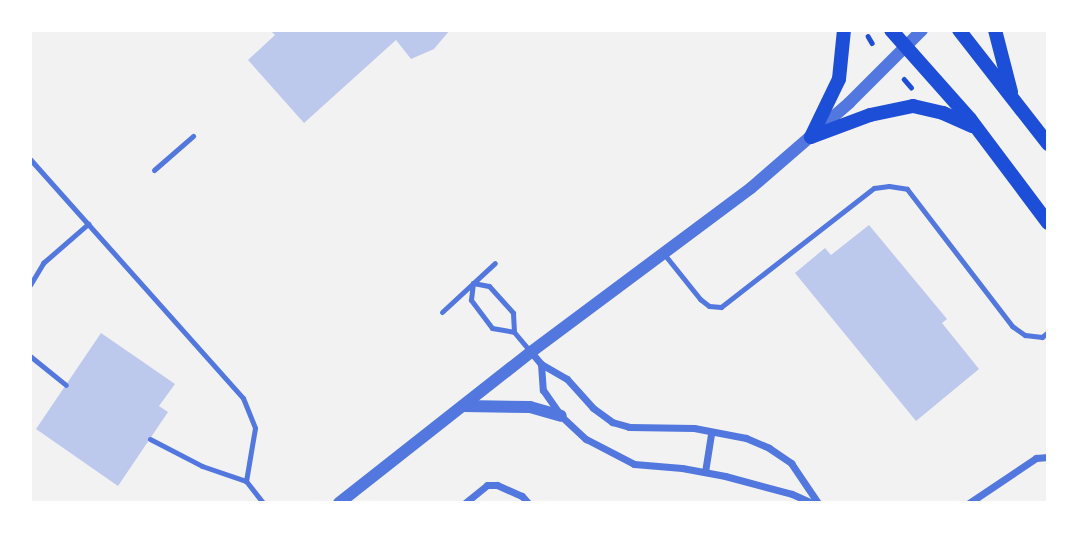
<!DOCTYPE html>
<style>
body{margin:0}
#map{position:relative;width:1078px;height:533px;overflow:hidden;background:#f2f2f2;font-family:Cabin,sans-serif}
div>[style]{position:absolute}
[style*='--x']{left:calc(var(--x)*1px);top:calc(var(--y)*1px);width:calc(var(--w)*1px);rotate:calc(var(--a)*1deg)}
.building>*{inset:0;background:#bdc9ec}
.path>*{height:4.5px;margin:-2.25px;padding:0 2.25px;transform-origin:2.25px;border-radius:2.25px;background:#1d4ed8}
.service>*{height:5px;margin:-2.5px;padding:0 2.5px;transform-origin:2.5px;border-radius:2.5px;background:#5277de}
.minor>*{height:7px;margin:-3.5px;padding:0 3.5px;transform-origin:3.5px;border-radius:3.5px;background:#5277de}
.tertiary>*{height:12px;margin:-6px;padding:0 6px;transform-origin:6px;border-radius:6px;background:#5277de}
.secondary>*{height:14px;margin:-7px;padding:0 7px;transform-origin:7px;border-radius:7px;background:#1d4ed8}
span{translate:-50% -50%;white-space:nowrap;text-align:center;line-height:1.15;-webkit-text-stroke:5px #fff;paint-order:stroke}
.frame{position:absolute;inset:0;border:32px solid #fff;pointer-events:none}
</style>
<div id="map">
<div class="building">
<div style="clip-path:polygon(270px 30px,450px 30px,434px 49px,411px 59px,396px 40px,304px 123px,248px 60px,275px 35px)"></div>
<div style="clip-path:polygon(869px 225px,947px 319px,942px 323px,979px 369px,916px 421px,795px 273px,825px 248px,831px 255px)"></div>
<div style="clip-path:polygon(101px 333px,175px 384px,159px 406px,168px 412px,118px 486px,36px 429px)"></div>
</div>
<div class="path">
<div style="--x:868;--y:36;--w:8;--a:60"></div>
<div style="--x:904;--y:79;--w:11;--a:49"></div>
</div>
<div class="service">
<div style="--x:30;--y:159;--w:320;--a:48.3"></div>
<div style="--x:243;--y:398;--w:32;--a:68"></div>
<div style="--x:255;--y:428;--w:54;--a:99.6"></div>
<div style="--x:246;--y:481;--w:28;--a:52"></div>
<div style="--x:154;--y:170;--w:52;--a:-41.1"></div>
<div style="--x:664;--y:254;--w:58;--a:51.3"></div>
<div style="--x:700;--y:299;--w:11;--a:38"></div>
<div style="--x:709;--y:306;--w:12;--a:5"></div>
<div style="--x:721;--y:307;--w:194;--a:-37.9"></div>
<div style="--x:874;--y:188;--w:15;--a:-8"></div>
<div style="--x:889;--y:186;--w:18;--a:9"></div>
<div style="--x:907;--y:189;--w:173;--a:52.5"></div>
<div style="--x:1012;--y:326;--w:16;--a:35"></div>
<div style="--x:1025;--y:335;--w:17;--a:7"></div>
<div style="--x:1042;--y:337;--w:8;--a:-40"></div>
<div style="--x:473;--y:283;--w:16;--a:11"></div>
<div style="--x:489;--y:286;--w:36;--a:48"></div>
<div style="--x:513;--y:313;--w:19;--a:87"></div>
<div style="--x:514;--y:332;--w:26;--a:50"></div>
<div style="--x:473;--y:283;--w:17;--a:97"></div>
<div style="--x:471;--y:300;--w:35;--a:53"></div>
<div style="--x:492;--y:328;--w:22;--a:10"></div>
<div style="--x:30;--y:285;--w:26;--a:-59"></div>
<div style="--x:43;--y:263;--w:60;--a:-40.9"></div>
<div style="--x:442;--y:312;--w:72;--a:-42.8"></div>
<div style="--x:30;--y:356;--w:46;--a:38.9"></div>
<div style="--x:150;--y:439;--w:59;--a:27.4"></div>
<div style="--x:202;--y:466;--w:46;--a:18.8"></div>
</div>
<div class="minor">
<div style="--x:531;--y:352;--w:16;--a:50"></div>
<div style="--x:541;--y:364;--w:26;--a:86"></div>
<div style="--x:543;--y:390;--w:32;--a:55"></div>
<div style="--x:561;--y:416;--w:34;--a:43"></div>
<div style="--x:586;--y:439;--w:54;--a:27.5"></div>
<div style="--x:634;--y:464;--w:48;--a:4.8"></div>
<div style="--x:682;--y:468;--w:44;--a:10.5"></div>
<div style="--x:725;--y:476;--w:69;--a:15"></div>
<div style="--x:792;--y:494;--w:22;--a:24"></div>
<div style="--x:541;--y:364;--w:30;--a:30"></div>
<div style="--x:567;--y:379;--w:39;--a:48"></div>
<div style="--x:593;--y:408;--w:24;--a:36"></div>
<div style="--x:612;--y:422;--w:18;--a:16"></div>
<div style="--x:629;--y:427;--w:65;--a:0.9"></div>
<div style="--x:694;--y:428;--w:53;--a:10.9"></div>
<div style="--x:746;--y:438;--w:25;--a:23"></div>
<div style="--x:769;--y:448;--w:27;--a:34"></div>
<div style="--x:791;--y:463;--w:48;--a:56"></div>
<div style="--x:705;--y:472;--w:39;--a:-81"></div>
<div style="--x:465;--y:503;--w:28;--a:-39"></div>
<div style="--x:487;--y:485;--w:10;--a:0"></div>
<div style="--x:497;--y:485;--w:27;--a:24"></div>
<div style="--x:522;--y:496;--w:9;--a:49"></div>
<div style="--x:969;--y:503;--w:81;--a:-33.9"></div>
<div style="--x:1036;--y:458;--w:12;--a:-5"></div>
</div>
<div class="tertiary">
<div style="--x:463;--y:406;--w:67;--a:0.9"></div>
<div style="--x:530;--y:407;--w:32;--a:16"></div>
<div style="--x:339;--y:503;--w:244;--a:-38.2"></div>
<div style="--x:531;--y:352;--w:274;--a:-36.7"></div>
<div style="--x:751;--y:188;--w:130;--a:-40.9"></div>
<div style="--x:849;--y:103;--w:103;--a:-45"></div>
</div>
<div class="secondary">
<div style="--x:891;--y:30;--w:119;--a:48.4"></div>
<div style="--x:970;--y:119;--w:130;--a:53.1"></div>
<div style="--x:959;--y:30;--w:145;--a:52"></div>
<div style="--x:995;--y:30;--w:64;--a:75.5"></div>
<div style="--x:811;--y:137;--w:63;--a:-20.4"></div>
<div style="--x:870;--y:115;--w:44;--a:-11.8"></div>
<div style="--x:913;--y:106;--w:31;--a:13"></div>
<div style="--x:943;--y:113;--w:32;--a:24"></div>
<div style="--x:811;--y:137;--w:64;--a:-64.2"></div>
<div style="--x:839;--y:79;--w:49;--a:-84.2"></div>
</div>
<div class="frame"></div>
</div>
